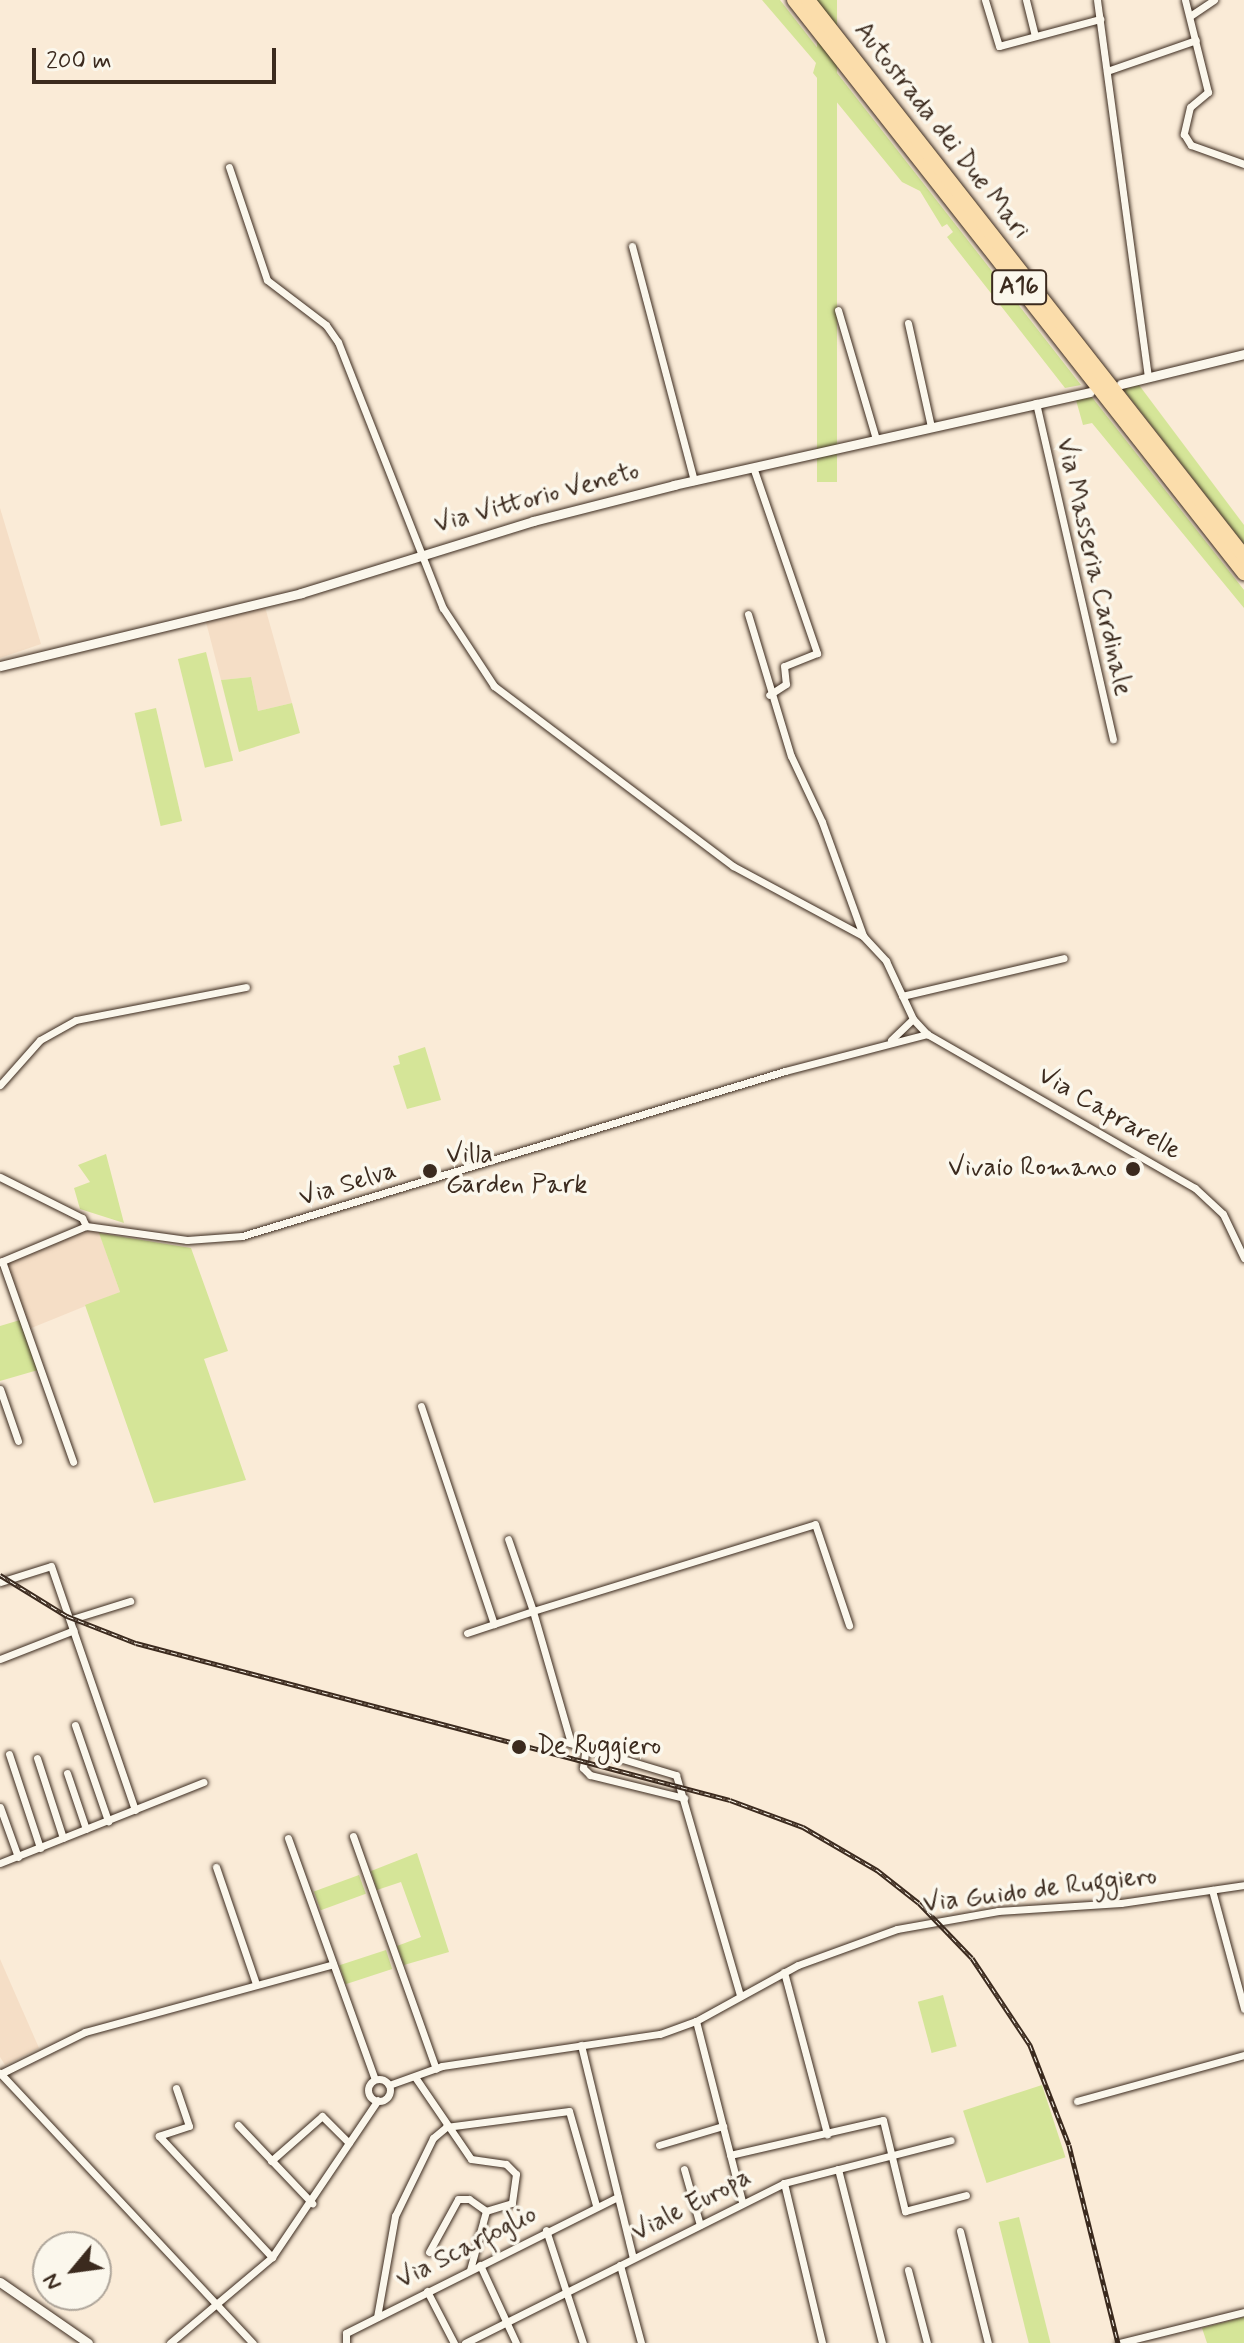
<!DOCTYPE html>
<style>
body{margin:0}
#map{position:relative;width:1244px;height:2343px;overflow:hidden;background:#faebd7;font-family:Mynerve,sans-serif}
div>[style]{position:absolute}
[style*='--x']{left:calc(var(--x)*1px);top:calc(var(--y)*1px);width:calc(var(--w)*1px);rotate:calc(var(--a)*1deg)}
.built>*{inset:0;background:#f5dec6}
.green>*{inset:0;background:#d5e598;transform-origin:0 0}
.roads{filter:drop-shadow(0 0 2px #3b2a1e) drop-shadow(0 0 2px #3b2a1e)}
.minor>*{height:7px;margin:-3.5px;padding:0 3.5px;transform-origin:3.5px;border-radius:3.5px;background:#fbf7ec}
.minor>.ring{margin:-3.5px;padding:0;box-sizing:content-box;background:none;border:7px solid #fbf7ec;border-radius:50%}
.tertiary>*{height:9px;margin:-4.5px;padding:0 4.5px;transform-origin:4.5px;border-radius:4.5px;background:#fbf7ec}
.motorway>*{height:14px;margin:-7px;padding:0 7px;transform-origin:7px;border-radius:7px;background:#fbddab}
.rail>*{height:5px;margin-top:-2.5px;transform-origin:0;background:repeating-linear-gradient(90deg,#fbf7ec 0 6px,#3b2a1e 0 12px);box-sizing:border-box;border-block:2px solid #3b2a1e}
.dots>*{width:22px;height:22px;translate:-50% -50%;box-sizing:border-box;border:4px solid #fbf7ec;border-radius:50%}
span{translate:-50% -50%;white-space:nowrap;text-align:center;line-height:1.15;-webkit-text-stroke:7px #fbf7ec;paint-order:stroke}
.shield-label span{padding:2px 6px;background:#fbf7ec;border:2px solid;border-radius:6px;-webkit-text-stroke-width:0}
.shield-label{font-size:24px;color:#3b2a1e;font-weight:700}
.street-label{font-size:26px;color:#3b2a1e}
.poi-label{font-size:26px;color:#3b2a1e}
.left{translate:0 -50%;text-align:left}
.right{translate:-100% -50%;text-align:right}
.north{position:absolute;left:32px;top:2231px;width:80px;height:80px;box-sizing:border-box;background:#fbf7ec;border:2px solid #aea59a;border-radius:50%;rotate:241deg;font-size:22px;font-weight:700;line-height:32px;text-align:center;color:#3b2a1e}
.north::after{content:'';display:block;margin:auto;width:28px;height:36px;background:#3b2a1e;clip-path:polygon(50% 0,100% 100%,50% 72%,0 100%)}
.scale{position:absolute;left:32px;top:48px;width:244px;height:36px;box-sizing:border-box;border:4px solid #3b2a1e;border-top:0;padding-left:10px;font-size:24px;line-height:28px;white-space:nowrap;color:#3b2a1e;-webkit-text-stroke:6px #fbf7ec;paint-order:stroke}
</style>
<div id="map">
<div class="built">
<div style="clip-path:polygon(0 508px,41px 644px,0 658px)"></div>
<div style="clip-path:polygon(265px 607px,292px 703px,258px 711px,251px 677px,221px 680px,206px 622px)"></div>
<div style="clip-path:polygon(86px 1229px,98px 1229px,120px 1292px,24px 1331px,1px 1264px)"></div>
<div style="clip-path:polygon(0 1959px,39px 2048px,5px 2065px,0 2057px)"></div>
</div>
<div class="green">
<div style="clip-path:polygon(762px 0,780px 0,1081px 385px,1065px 388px,947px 237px,953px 232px,947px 224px,942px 227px,920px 191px,902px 182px,813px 73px,816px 63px)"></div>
<div style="left:817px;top:0;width:20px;height:482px"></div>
<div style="clip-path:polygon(1139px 385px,1244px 525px,1244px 544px,1123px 389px)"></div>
<div style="clip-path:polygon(1091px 396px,1244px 590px,1244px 608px,1092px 423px,1083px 425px,1076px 400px)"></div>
<div style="left:206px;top:652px;width:112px;height:29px;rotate:76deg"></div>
<div style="clip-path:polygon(251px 677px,258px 711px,292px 703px,300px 733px,239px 752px,221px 680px)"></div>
<div style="left:156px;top:708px;width:116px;height:22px;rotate:77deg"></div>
<div style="clip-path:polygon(425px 1047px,441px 1100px,407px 1109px,393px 1066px,400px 1064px,398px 1056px)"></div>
<div style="clip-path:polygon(106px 1154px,124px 1223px,80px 1209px,74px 1188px,90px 1182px,78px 1165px)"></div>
<div style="clip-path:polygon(99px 1233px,191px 1248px,228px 1351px,204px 1359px,246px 1480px,154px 1503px,85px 1305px,120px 1292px)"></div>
<div style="clip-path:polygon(20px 1320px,38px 1370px,0 1381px,0 1326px)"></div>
<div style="clip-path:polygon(417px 1853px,449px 1952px,404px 1965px,397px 1946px,421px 1937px,401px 1882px,377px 1890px,371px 1871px)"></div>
<div style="left:359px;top:1875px;width:20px;height:48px;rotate:70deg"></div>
<div style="left:386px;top:1950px;width:20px;height:49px;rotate:72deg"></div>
<div style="left:943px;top:1995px;width:53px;height:26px;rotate:75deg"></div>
<div style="left:1042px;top:2085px;width:76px;height:83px;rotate:72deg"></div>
<div style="left:1019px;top:2217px;width:130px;height:21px;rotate:76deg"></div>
<div style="clip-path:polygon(1244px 2317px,1244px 2343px,1207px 2343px,1202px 2328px)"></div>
</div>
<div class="roads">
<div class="minor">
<div style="--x:985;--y:0;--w:48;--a:73.1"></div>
<div style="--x:999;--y:46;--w:105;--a:-15"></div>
<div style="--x:1026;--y:0;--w:36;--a:76"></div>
<div style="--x:1097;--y:0;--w:381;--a:82.3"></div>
<div style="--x:1185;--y:0;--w:95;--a:76"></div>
<div style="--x:1208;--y:92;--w:23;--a:140"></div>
<div style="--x:1190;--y:107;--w:28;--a:103"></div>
<div style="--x:1184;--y:134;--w:13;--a:58"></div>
<div style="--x:1191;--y:145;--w:56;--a:19.7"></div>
<div style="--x:1190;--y:16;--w:29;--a:-34"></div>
<div style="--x:1107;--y:71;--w:94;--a:-19.2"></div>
<div style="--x:229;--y:167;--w:119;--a:71.4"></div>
<div style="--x:267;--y:280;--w:74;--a:37.3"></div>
<div style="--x:326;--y:325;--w:21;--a:55"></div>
<div style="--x:338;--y:342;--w:286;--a:68.5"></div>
<div style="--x:443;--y:608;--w:93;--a:56.8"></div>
<div style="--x:494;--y:686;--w:299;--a:37"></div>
<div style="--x:733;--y:866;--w:148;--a:28.3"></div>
<div style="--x:863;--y:936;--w:34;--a:47"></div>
<div style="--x:886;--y:961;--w:64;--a:65"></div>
<div style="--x:913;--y:1019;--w:21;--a:47"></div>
<div style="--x:927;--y:1034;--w:309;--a:29.9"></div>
<div style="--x:1195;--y:1188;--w:38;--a:43"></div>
<div style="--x:1223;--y:1214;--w:49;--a:64.5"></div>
<div style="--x:632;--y:246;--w:243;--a:75.2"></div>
<div style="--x:838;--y:310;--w:134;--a:73.6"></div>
<div style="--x:908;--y:323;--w:107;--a:77.5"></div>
<div style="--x:1036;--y:403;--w:345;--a:77.1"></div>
<div style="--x:753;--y:467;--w:197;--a:71"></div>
<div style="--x:817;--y:653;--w:35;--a:158"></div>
<div style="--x:784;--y:666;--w:18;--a:84"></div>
<div style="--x:786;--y:684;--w:20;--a:147"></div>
<div style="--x:748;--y:614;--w:148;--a:73.2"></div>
<div style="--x:791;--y:756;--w:73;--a:64.8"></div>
<div style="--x:822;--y:822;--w:120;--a:70.1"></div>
<div style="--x:902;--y:996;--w:166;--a:-13.2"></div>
<div style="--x:891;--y:1040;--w:30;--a:-44"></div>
<div style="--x:0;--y:1085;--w:60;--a:-48.4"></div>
<div style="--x:40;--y:1040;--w:41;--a:-29.1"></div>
<div style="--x:76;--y:1020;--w:173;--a:-11"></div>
<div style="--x:0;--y:1177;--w:92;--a:26.6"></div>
<div style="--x:82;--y:1218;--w:9;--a:63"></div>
<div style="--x:2;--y:1261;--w:213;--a:70.5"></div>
<div style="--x:0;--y:1262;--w:93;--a:-22.7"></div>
<div style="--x:86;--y:1226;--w:102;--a:7.9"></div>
<div style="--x:187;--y:1240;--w:55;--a:-4.2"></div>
<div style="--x:242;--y:1236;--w:568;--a:-16.9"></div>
<div style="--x:785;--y:1071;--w:147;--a:-14.6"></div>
<div style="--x:0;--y:1389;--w:55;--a:70.9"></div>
<div style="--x:421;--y:1406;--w:230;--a:71.5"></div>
<div style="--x:0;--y:1582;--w:53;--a:-17.4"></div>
<div style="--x:51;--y:1566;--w:258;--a:71"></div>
<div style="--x:72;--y:1619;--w:61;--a:-17.2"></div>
<div style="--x:467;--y:1633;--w:70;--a:-18.4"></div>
<div style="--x:533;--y:1611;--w:76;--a:-109.1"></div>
<div style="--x:0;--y:1659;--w:79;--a:-21.4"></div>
<div style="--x:75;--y:1725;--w:102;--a:71"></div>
<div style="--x:566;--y:1742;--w:115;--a:16.7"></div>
<div style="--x:676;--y:1775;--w:230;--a:73.8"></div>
<div style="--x:571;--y:1743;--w:137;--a:-106.1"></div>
<div style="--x:533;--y:1611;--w:295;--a:-17.1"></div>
<div style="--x:815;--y:1524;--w:107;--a:71.4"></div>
<div style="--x:586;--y:1746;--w:22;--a:98"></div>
<div style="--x:583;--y:1768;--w:10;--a:45"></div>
<div style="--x:590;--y:1775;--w:97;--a:13.7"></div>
<div style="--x:9;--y:1754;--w:99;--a:71.7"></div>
<div style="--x:37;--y:1758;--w:84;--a:72"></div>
<div style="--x:67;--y:1773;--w:59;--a:71.3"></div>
<div style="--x:0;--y:1807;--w:53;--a:70.2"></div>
<div style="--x:353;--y:1836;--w:247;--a:70.4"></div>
<div style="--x:288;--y:1838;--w:256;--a:70.2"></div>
<div style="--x:0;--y:1863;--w:219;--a:-21.7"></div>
<div style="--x:216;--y:1867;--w:124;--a:71.1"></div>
<div style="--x:1212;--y:1890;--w:123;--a:74.9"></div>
<div style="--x:784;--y:1972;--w:168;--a:75.1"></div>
<div style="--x:696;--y:2021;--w:187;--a:75.7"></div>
<div style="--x:581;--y:2045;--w:219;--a:76.3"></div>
<div style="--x:0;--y:2073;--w:370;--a:46.9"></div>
<div style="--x:0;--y:2074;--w:95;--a:-26.3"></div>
<div style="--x:85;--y:2032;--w:257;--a:-15.3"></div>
<div style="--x:415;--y:2077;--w:99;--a:55.7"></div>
<div style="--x:471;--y:2159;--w:35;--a:8"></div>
<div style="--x:506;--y:2164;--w:14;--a:45"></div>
<div style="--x:516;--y:2174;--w:29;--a:98"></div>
<div style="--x:512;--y:2203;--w:27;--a:163"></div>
<div style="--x:486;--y:2211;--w:61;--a:105.2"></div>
<div class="ring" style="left:368px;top:2079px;width:15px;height:15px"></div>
<div style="--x:389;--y:2085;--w:56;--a:-19.7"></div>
<div style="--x:442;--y:2066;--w:220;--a:-8.4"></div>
<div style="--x:660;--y:2034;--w:38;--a:-20"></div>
<div style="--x:696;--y:2021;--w:116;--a:-28.8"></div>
<div style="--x:798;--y:1965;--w:105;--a:-20"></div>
<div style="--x:897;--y:1929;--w:103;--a:-10.1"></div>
<div style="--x:998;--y:1911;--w:123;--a:-3.7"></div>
<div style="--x:1121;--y:1903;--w:124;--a:-8.3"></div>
<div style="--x:176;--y:2088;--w:40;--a:71.1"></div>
<div style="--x:189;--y:2126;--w:32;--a:162"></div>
<div style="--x:159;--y:2136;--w:166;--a:47"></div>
<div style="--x:1077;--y:2101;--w:173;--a:-15.4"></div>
<div style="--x:238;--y:2125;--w:108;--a:46.5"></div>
<div style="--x:659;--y:2145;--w:67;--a:-16.5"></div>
<div style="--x:730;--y:2155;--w:157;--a:-12.9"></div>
<div style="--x:883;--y:2120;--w:94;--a:76.4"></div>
<div style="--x:905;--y:2211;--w:63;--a:-14.7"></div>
<div style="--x:271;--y:2161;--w:68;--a:-41.4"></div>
<div style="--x:322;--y:2116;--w:38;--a:45"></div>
<div style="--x:684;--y:2169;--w:58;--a:74.1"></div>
<div style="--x:838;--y:2169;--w:179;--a:75.8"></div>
<div style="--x:784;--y:2183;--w:164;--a:76.6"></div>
<div style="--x:546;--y:2230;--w:119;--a:71.9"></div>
<div style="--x:960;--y:2231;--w:115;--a:76"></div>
<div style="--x:429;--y:2252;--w:60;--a:-61.3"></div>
<div style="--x:458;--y:2199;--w:11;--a:0"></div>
<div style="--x:469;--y:2199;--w:21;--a:35"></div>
<div style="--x:480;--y:2265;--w:86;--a:65.2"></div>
<div style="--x:620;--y:2265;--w:81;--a:74.9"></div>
<div style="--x:908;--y:2270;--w:75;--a:75.4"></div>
<div style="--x:427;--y:2291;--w:59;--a:62.6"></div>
<div style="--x:377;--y:2317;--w:103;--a:-79.9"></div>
<div style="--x:395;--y:2216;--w:87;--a:-64"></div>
<div style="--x:433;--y:2138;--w:17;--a:-40"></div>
<div style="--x:446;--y:2127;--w:124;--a:-7.4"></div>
<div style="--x:569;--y:2111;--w:98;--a:74"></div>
<div style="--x:170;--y:2343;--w:133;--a:-40.1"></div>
<div style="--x:272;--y:2257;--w:189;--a:-56"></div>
<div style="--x:346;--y:2343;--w:10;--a:-90"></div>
<div style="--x:346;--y:2333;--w:304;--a:-26.6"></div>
<div style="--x:465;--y:2343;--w:357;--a:-26.6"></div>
<div style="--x:784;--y:2183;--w:172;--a:-14.4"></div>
<div style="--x:1119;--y:2343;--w:129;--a:-13.9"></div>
</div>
<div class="tertiary">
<div style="--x:1121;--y:384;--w:127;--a:-13.7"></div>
<div style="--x:0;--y:666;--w:310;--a:-13.6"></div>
<div style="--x:301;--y:593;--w:243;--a:-17.2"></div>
<div style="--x:533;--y:521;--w:146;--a:-14.3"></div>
<div style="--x:674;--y:485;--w:426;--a:-12.6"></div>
<div style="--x:0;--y:2282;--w:107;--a:34.7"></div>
</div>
<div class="motorway">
<div style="--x:794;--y:0;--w:729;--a:51.86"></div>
<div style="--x:808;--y:0;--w:707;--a:51.9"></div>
</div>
</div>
<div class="rail">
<div style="--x:0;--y:1575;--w:79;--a:31.5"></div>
<div style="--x:67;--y:1616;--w:74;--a:21.4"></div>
<div style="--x:136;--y:1643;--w:614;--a:14.81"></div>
<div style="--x:730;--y:1800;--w:78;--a:20.3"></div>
<div style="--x:803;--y:1827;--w:86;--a:30.2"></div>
<div style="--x:877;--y:1870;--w:53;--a:38.2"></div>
<div style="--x:919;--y:1903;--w:76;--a:46.1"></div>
<div style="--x:972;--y:1958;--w:105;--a:56.3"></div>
<div style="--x:1030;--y:2045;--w:107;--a:68.7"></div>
<div style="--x:1069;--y:2145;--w:204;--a:76.1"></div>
</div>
<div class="dots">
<div style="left:1133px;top:1169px;background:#3b2a1e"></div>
<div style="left:430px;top:1171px;background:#3b2a1e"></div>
<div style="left:519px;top:1747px;background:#3b2a1e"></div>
</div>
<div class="shield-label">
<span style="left:1019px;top:287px">A16</span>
</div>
<div class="street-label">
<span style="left:941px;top:131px;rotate:52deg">Autostrada dei Due Mari</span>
<span style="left:537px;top:499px;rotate:-15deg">Via Vittorio Veneto</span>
<span style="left:1093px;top:567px;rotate:77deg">Via Masseria Cardinale</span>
<span style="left:1109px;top:1114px;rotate:30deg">Via Caprarelle</span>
<span style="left:348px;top:1185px;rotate:-17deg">Via Selva</span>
<span style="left:1040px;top:1891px;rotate:-7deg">Via Guido de Ruggiero</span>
<span style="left:692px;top:2206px;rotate:-27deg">Viale Europa</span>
<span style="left:467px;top:2248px;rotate:-27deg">Via Scarfoglio</span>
</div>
<div class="poi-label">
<span class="left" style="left:446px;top:1171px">Villa<br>Garden Park</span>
<span class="right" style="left:1117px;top:1169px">Vivaio Romano</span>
<span class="left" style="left:537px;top:1747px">De Ruggiero</span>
</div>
<div class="north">N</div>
<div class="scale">200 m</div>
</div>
